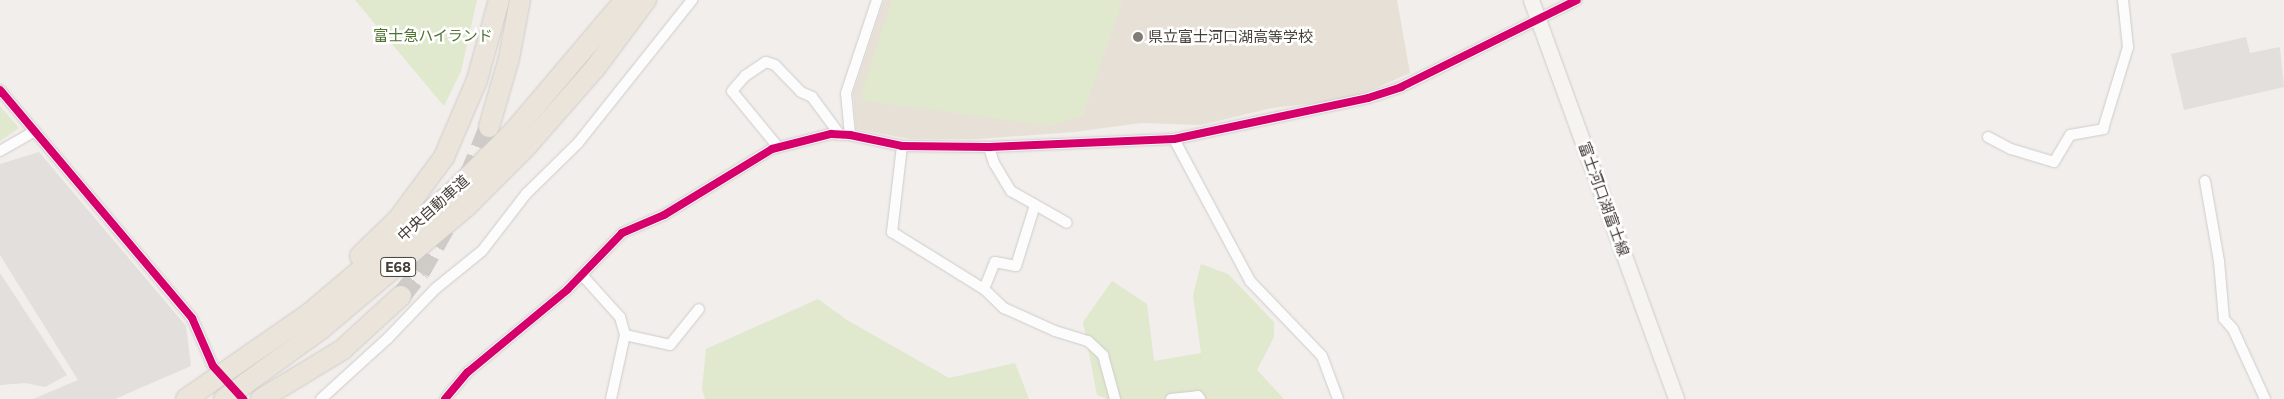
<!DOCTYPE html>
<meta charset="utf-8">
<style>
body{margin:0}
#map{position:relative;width:2284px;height:399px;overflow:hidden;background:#f1eeeb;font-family:Commissioner,"Noto Sans JP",sans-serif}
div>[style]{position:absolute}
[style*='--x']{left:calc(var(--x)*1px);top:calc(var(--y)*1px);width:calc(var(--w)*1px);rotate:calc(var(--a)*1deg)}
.education>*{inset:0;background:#e7e0d7}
.green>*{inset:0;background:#e0e8ce}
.parking>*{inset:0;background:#e2dfdc}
.highway-tunnel>*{height:20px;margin-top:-10px;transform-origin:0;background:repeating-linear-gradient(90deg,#cfcbc7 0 20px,transparent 0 30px)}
.roads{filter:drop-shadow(0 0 1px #cfccc9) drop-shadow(0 0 1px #cfccc9)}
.street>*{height:10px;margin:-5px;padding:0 5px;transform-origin:5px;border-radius:5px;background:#fdfcfc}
.secondary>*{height:15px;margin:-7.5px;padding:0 7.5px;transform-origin:7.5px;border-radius:7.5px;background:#f6f4f0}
.highway>*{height:20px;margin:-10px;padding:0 10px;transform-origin:10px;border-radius:10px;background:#eae4db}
.cycleway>*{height:8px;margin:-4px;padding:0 4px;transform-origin:4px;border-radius:4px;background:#d6006c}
.dots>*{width:14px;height:14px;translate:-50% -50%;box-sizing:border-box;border:2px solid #fff;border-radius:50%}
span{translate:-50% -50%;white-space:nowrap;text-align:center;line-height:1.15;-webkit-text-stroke:5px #fff;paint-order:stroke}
.shield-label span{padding:1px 4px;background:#fff;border:1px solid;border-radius:4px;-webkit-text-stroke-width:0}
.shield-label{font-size:14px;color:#463f38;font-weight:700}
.park-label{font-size:15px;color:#507330}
.poi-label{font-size:15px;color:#463f38}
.left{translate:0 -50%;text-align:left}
.street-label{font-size:15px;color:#463f38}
</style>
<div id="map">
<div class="education">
<div style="clip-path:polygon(884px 0,1397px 0,1410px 73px,1351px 99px,1272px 108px,1201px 125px,1141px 123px,1074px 132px,978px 139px,910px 139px,856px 129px,853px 93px)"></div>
</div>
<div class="green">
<div style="clip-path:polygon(355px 0,477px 0,461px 71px,444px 106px)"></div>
<div style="clip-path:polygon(892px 0,1123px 0,1083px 115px,1051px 126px,863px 101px,863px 89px)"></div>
<div style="clip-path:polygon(0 106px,19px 128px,0 141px)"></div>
<div style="clip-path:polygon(1201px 264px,1228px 274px,1274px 322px,1274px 337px,1257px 370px,1284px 399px,1107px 399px,1097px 395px,1083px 322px,1112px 281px,1147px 304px,1154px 361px,1201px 353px,1193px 295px)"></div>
<div style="clip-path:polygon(818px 299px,847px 320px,949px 378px,1015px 363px,1029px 399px,705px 399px,702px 389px,706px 349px)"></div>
</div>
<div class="parking">
<div style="clip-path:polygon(2246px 37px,2250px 53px,2280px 47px,2284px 87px,2184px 110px,2171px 54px)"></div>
<div style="clip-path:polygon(39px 152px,186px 326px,191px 366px,115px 399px,33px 399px,78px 380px,0 255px,0 164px)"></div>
<div style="clip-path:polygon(0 273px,67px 375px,45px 387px,25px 383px,0 385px)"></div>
</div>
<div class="highway-tunnel">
<div style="--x:469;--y:176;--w:53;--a:-67.8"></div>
<div style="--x:401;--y:296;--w:31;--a:-52"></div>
<div style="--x:420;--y:272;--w:61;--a:-60.5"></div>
</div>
<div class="roads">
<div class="street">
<div style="--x:0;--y:90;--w:298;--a:49.9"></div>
<div style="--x:192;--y:318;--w:52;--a:66.4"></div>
<div style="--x:850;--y:135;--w:42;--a:-95.4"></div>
<div style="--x:846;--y:93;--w:98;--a:-71.6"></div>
<div style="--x:1988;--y:137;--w:26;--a:28"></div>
<div style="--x:2011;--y:149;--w:45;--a:16.8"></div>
<div style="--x:2054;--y:162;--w:31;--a:-59"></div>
<div style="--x:2070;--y:135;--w:34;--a:-10"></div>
<div style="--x:2103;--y:129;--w:86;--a:-73"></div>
<div style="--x:2128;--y:47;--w:47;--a:-96.1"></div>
<div style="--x:1174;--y:139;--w:161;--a:61.8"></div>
<div style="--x:1250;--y:281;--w:104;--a:46.2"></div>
<div style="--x:1322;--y:356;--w:46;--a:69.6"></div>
<div style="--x:902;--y:146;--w:87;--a:96.6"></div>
<div style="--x:892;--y:232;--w:108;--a:31.8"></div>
<div style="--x:984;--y:289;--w:28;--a:44"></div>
<div style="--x:1004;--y:308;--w:56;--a:24.3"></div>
<div style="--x:1055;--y:331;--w:34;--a:17"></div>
<div style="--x:1088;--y:341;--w:21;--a:43"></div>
<div style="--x:1103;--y:355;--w:46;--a:74.7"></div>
<div style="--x:778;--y:147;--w:72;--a:-129.4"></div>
<div style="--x:732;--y:91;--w:20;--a:-49"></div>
<div style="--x:745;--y:76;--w:25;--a:-34"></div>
<div style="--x:766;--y:62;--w:9;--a:18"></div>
<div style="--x:775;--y:65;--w:37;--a:46"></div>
<div style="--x:801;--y:92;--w:12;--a:24"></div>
<div style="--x:812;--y:97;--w:47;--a:53.6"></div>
<div style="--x:989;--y:147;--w:17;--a:73"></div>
<div style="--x:994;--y:163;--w:33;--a:59"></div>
<div style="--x:1011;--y:191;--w:64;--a:29.7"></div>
<div style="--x:0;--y:151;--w:40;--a:-29.7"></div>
<div style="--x:2205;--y:181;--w:81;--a:80.1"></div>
<div style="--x:2219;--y:261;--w:58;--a:85.1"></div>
<div style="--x:2224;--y:319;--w:13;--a:48"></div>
<div style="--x:2233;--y:329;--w:77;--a:65.4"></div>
<div style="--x:582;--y:275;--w:57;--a:47.9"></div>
<div style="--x:620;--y:317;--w:19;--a:74"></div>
<div style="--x:625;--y:335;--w:46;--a:12.5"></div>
<div style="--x:670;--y:345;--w:46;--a:-51.1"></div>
<div style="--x:984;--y:289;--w:29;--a:-68"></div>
<div style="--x:995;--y:262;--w:21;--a:11"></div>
<div style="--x:1016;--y:266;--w:64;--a:-72.7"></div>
<div style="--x:321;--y:399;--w:91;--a:-42.3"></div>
<div style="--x:388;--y:338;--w:68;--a:-46.2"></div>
<div style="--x:435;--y:289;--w:60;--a:-39"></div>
<div style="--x:482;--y:251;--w:72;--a:-52.3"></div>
<div style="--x:526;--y:194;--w:73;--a:-44.4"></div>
<div style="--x:578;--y:143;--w:183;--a:-51.4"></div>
<div style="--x:445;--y:399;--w:35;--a:-50"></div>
<div style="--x:468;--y:372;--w:129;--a:-39.6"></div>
<div style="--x:567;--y:290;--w:79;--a:-46"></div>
<div style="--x:622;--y:233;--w:46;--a:-23.2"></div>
<div style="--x:664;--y:215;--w:127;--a:-31.4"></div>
<div style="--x:772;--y:149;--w:61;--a:-14.3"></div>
<div style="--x:831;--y:134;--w:19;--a:3"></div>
<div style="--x:850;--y:135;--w:53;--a:11.9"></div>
<div style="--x:902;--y:146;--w:87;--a:0.7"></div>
<div style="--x:989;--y:147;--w:185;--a:-2.5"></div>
<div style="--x:1174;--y:139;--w:198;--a:-11.9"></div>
<div style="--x:1368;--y:98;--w:35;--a:-18"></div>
<div style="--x:1401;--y:87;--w:196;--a:-26.3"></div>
<div style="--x:611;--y:399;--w:66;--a:-77.7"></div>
<div style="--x:1171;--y:399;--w:27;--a:-6"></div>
<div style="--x:1198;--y:396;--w:4;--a:56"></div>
</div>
<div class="secondary">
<div style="--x:1531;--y:0;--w:425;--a:70"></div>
</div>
<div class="highway">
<div style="--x:489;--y:127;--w:72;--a:-73.8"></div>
<div style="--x:509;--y:58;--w:59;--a:-79.3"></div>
<div style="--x:360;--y:256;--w:54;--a:-44.3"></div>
<div style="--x:399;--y:218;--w:76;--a:-53.6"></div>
<div style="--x:444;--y:157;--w:84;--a:-66.8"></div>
<div style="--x:477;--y:80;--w:83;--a:-74.6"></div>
<div style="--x:186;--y:399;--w:151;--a:-34.7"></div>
<div style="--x:310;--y:313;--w:189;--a:-40.3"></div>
<div style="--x:454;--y:191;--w:85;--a:-45"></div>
<div style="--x:514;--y:131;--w:172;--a:-49.7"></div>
<div style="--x:224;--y:399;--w:120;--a:-35.8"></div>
<div style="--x:321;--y:329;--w:191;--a:-40.1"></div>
<div style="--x:467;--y:206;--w:83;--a:-45"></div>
<div style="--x:526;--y:147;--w:106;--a:-48.8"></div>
<div style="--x:596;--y:67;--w:84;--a:-53.3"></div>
<div style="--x:261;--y:399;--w:95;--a:-31.2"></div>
<div style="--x:342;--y:350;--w:80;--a:-42.5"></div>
</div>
</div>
<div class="cycleway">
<div style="--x:0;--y:90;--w:298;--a:49.9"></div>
<div style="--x:192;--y:318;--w:52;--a:66.4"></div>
<div style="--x:213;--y:366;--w:45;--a:47.7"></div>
<div style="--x:445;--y:399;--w:35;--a:-50"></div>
<div style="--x:468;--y:372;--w:129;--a:-39.6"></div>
<div style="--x:567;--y:290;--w:79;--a:-46"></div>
<div style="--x:622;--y:233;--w:46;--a:-23.2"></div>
<div style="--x:664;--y:215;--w:127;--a:-31.4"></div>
<div style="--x:772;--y:149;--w:61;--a:-14.3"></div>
<div style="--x:831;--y:134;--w:19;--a:3"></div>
<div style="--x:850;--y:135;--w:53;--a:11.9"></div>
<div style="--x:902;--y:146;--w:87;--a:0.7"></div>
<div style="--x:989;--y:147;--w:185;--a:-2.5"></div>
<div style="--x:1174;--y:139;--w:198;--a:-11.9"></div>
<div style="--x:1368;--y:98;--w:35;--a:-18"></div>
<div style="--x:1401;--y:87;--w:196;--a:-26.3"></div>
</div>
<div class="dots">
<div style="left:1138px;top:37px;background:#827c77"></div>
</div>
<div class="shield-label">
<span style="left:398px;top:267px">E68</span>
</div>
<div class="park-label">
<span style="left:433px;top:36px">富士急ハイランド</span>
</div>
<div class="poi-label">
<span class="left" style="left:1148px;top:37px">県立富士河口湖高等学校</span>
</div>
<div class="street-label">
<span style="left:1604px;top:199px;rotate:70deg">富士河口湖富士線</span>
<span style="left:433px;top:208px;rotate:-42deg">中央自動車道</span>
</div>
</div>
